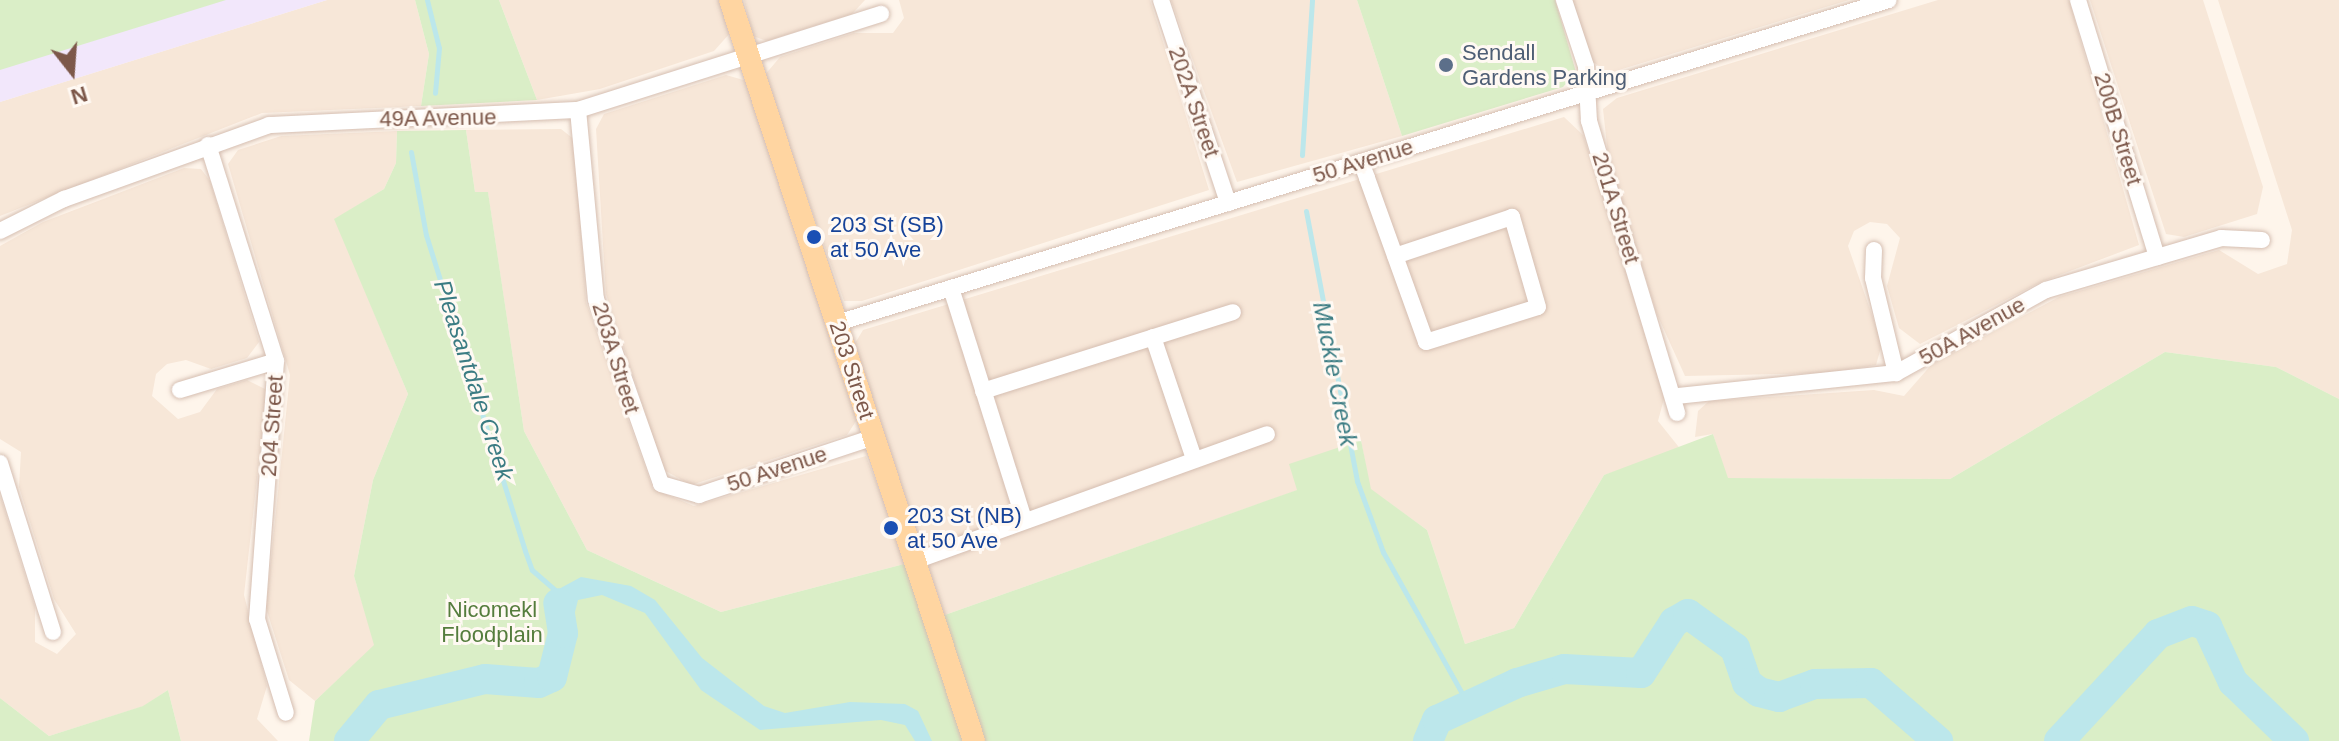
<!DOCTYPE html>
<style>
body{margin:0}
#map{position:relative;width:2339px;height:741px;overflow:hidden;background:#fef5eb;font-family:Arial,sans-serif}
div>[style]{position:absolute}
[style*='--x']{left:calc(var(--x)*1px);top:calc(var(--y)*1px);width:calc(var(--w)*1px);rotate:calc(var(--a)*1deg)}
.residential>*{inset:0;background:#f7e7d8}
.education>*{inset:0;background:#f2e7fb}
.green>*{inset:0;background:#daeec7}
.water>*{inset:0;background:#bce7eb}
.stream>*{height:5px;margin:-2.5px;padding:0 2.5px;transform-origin:2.5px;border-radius:2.5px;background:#bce7eb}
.river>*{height:30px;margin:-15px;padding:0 15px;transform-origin:15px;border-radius:15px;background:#bce7eb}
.roads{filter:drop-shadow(0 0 2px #d5beb1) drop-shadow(0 0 2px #d5beb1)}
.minor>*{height:16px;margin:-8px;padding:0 8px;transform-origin:8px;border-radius:8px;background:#fff}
.major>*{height:22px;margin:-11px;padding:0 11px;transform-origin:11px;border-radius:11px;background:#ffd5a1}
.dots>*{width:22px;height:22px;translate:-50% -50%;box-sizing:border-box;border:4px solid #fff9f3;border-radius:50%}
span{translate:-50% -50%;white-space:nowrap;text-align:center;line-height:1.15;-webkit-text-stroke:6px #fff9f3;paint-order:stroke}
.service-label{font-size:22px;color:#4e5e75}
.left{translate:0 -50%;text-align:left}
.street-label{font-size:22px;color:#7d584a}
.transit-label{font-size:22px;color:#164399}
.park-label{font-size:22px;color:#557d3d}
.water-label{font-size:24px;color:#3b7c83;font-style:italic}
.north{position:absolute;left:32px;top:32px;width:80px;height:80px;-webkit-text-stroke:6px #fff9f3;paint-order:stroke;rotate:163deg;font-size:22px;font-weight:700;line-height:32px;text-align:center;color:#7d584a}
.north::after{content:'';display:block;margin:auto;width:28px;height:36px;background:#7d584a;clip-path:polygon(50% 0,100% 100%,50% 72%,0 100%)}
</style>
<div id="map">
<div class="residential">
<div style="clip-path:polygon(327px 0,415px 0,429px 54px,421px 106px,262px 113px,0 216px,0 102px)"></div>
<div style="clip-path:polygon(499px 0,722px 0,731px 32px,714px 51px,600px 89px,537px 100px)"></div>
<div style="clip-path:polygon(744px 0,865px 0,852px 14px,767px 41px,753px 36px)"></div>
<div style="clip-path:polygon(899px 0,1150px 0,1209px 190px,862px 301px,844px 301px,764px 76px,780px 57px,854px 33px,893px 33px,904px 18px)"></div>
<div style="clip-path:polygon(1171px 0,1357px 0,1402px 136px,1237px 182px)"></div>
<div style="clip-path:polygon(1572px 0,1849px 0,1609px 73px,1593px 62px)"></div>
<div style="clip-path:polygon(1938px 0,2069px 0,2139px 245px,2041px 282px,1920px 344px,1899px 328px,1887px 286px,1900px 238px,1887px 224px,1870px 222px,1854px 231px,1848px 246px,1882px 344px,1876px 365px,1827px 373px,1685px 376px,1656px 312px,1608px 155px,1603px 109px,1617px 98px)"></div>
<div style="clip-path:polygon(2090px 0,2203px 0,2263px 187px,2257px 214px,2184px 237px,2166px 234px)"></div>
<div style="clip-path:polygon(2218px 0,2339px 0,2339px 399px,2276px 367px,2165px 352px,1950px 479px,1727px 478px,1713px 434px,1695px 437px,1698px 411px,1709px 401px,1874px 390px,1904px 396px,1932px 364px,2059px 297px,2219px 250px,2258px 274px,2287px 264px,2292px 230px)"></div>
<div style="clip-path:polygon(726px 75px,747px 81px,858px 418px,847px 435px,691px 485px,664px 470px,606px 294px,596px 129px,604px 114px)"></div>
<div style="clip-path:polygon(1564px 117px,1583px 135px,1666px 391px,1658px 421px,1682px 451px,1604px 475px,1514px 628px,1465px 644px,1427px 530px,1370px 489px,1361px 440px,1339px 448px,1298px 490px,942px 616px,854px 345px,863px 330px)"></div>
<div style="clip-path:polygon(561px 129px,575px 140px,586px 302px,653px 489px,694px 506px,866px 456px,908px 563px,721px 612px,587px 550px,524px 431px,488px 193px,475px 192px,466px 130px)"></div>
<div style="clip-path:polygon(397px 131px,396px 163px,384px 189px,335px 219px,408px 394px,373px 480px,354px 576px,375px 645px,315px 701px,289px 680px,266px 608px,290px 375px,228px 164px,238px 150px,281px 136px)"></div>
<div style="clip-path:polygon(184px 168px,201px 169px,210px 181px,259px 342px,247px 358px,211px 369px,186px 360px,167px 364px,156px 374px,152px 396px,178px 419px,200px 412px,217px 389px,247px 380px,267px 390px,244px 595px,267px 686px,257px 719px,278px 741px,181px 741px,168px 690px,144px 706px,49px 736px,0 698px,0 495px,35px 607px,35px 642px,57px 654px,76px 634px,54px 599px,19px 487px,21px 452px,0 439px,0 246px,43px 222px)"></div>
</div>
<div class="education">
<div style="clip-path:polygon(0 0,327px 0,0 102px)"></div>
</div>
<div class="green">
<div style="clip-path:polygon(0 0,226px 0,0 70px)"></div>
<div style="clip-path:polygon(415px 0,499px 0,537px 100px,421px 106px,429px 54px)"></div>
<div style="clip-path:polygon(1357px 0,1555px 0,1576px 72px,1563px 87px,1402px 136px)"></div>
<div style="clip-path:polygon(466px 130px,475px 192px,488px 192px,524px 431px,587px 550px,721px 612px,908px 563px,965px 741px,309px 741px,315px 701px,374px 645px,354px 576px,373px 480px,408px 394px,334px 219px,384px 189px,396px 163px,397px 131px)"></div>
<div style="clip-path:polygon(2165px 352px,2276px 367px,2339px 399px,2339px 741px,982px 741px,942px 616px,1297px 490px,1289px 464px,1361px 440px,1371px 489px,1427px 530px,1465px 644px,1514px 628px,1604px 475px,1713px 434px,1728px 478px,1950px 479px)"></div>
<div style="clip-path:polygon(168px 690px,181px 741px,0 741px,0 698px,49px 736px,143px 706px)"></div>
</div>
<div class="water">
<div style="clip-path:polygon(581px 577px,631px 586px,655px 600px,702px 658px,764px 706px,785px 713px,850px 702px,905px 704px,918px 711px,932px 741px,915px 741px,905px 725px,881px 720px,760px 730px,701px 690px,645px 613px,602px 595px,578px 600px,569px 636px,563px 644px,550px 641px,557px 590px)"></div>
</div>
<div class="stream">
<div style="--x:427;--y:0;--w:49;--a:76"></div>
<div style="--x:439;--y:48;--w:45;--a:95.1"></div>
<div style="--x:411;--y:152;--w:84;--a:79.8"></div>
<div style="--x:426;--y:235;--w:331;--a:72.6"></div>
<div style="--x:525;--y:551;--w:20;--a:70"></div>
<div style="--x:532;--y:570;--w:38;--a:41"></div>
<div style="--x:1302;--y:155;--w:155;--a:-86.3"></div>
<div style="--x:1306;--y:211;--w:275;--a:79.3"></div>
<div style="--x:1357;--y:481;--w:76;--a:69.9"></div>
<div style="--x:1383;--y:552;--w:172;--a:60.8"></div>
</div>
<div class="river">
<div style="--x:349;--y:741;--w:47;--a:-50.2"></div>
<div style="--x:379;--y:705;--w:109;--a:-13.8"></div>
<div style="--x:485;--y:679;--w:54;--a:4.2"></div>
<div style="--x:539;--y:683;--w:14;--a:-25"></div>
<div style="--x:552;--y:677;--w:45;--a:-76"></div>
<div style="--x:563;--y:633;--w:30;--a:-99"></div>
<div style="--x:1428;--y:741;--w:23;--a:-67"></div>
<div style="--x:1437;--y:720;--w:88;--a:-24.8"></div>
<div style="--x:1517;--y:683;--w:49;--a:-16.6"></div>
<div style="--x:1564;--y:669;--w:77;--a:3"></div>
<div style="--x:1641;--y:673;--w:61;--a:-57.1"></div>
<div style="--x:1674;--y:622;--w:16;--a:-30"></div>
<div style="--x:1688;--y:614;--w:58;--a:35.9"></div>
<div style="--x:1735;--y:648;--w:37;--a:71"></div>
<div style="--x:1747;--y:683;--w:15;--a:37"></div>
<div style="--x:1759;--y:692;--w:21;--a:14"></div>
<div style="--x:1779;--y:697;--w:38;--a:-20"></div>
<div style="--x:1815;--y:684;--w:56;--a:-1"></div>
<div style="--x:1871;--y:683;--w:89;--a:40.9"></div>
<div style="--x:2059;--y:741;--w:146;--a:-47.2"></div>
<div style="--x:2158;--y:634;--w:36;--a:-21"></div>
<div style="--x:2192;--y:621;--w:16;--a:18"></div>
<div style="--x:2207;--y:626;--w:62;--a:65.1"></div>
<div style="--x:2233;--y:682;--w:85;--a:44"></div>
</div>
<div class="roads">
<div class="minor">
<div style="--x:1161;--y:0;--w:214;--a:71.7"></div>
<div style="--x:1564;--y:0;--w:70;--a:71.6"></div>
<div style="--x:1586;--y:66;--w:55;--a:86.9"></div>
<div style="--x:1589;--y:121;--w:305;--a:73.2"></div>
<div style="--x:2078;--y:0;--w:269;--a:72.9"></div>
<div style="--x:578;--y:110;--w:190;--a:84.6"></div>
<div style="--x:596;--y:299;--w:196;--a:70.6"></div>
<div style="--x:661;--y:484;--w:40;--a:16"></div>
<div style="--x:699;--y:495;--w:184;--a:-18.3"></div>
<div style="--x:208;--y:145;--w:226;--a:72.5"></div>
<div style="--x:276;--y:361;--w:259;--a:94.2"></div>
<div style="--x:257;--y:619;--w:98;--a:72.9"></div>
<div style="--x:1361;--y:162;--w:17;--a:69"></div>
<div style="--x:1367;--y:178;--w:174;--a:70.2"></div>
<div style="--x:1426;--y:342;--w:117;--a:-17.4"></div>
<div style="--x:1538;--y:307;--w:94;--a:-106.1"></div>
<div style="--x:1512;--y:217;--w:123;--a:161.6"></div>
<div style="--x:0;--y:231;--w:72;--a:-26.6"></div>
<div style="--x:64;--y:199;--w:218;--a:-19.8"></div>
<div style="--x:269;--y:125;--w:309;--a:-2.8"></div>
<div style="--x:578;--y:110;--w:318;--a:-17.6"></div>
<div style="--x:1874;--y:250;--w:28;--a:92"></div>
<div style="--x:1873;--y:278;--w:98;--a:76.4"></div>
<div style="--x:951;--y:288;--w:240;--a:72.5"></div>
<div style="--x:837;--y:323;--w:1100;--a:-17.07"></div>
<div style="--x:1153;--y:337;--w:126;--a:71.4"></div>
<div style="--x:180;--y:390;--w:100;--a:-16.8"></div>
<div style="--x:983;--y:391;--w:262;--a:-17.5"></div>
<div style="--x:1677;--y:396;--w:220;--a:-6"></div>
<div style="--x:1896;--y:373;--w:171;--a:-29"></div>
<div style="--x:2046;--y:290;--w:183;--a:-16.5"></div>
<div style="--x:2221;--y:238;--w:41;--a:2.8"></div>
<div style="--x:0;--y:463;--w:177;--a:72.6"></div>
<div style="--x:915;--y:561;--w:374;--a:-19.8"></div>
</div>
<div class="major">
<div style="--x:730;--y:0;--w:780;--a:71.77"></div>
</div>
</div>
<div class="dots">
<div style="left:1446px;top:65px;background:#5c6f8a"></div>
<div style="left:814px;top:237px;background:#1a4fb4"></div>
<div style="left:891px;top:528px;background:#1a4fb4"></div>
</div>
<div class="service-label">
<span class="left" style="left:1462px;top:65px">Sendall<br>Gardens Parking</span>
</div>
<div class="street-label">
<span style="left:1194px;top:102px;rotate:71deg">202A Street</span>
<span style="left:438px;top:118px;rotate:-1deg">49A Avenue</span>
<span style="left:2118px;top:129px;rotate:73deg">200B Street</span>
<span style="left:1363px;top:161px;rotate:-17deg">50 Avenue</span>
<span style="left:1616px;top:208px;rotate:73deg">201A Street</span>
<span style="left:1972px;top:331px;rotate:-29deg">50A Avenue</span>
<span style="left:616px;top:358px;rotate:73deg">203A Street</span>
<span style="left:852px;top:370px;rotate:72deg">203 Street</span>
<span style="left:272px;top:426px;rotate:-86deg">204 Street</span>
<span style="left:777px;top:469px;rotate:-18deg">50 Avenue</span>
</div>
<div class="transit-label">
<span class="left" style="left:830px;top:237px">203 St (SB)<br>at 50 Ave</span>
<span class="left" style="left:907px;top:528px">203 St (NB)<br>at 50 Ave</span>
</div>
<div class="park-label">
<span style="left:492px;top:622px">Nicomekl<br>Floodplain</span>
</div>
<div class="water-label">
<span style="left:1335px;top:374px;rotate:79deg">Muckle Creek</span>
<span style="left:474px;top:380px;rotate:72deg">Pleasantdale Creek</span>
</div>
<div class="north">N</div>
</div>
